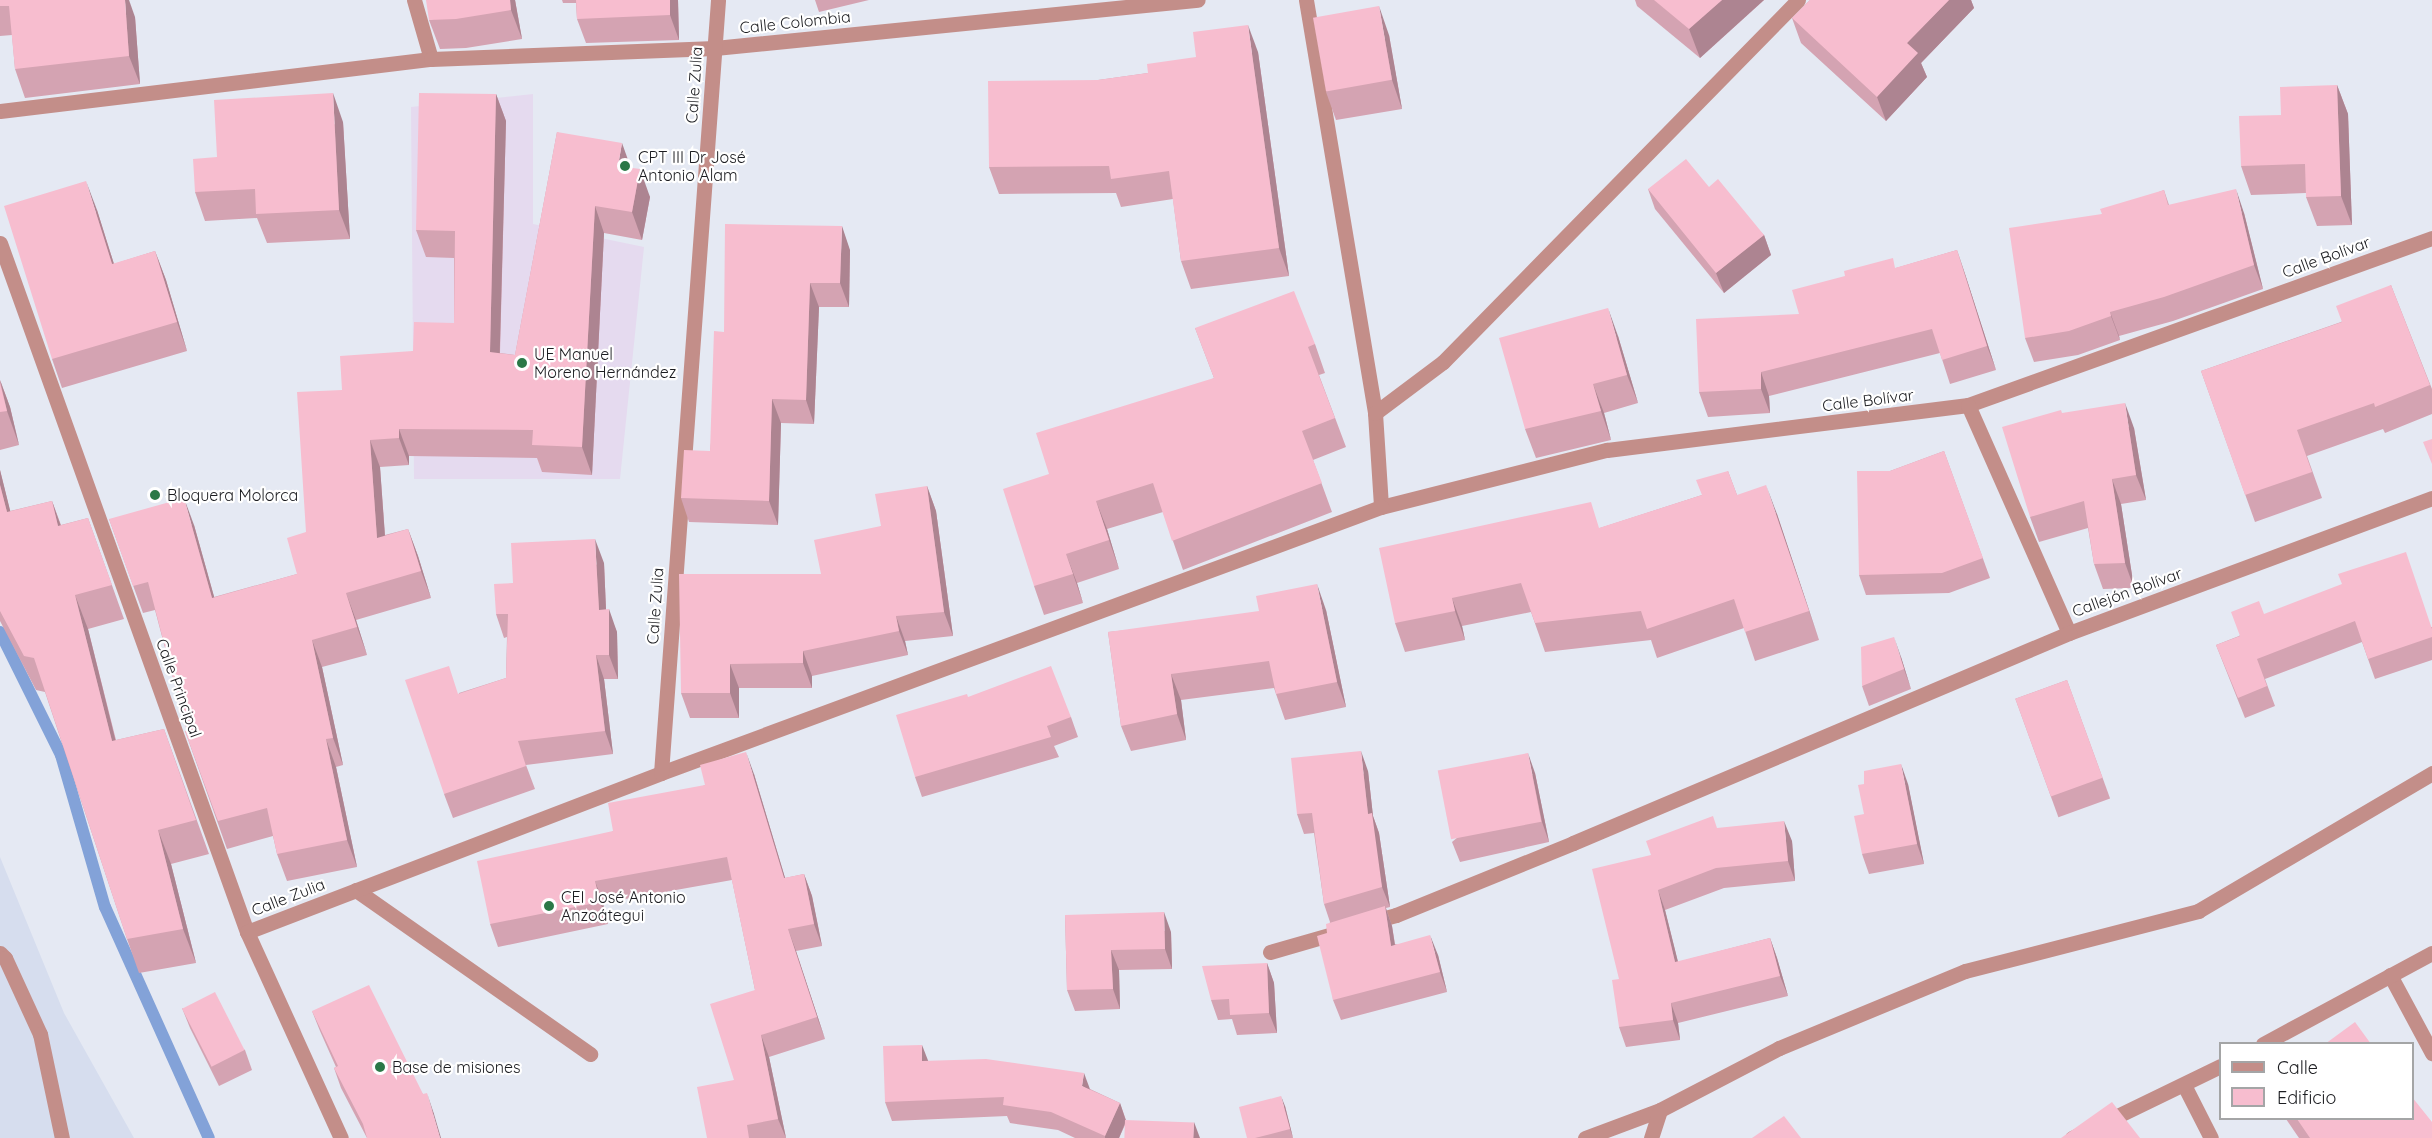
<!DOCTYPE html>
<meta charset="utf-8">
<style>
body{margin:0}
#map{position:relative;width:2432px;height:1138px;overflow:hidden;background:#e5e9f3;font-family:Quicksand,sans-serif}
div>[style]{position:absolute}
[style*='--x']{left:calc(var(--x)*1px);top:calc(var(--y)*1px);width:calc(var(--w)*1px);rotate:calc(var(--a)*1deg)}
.built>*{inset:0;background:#d6ddee}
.education>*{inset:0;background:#e5daef}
.stream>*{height:12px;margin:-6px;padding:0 6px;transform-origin:6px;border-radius:6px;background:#83a2d8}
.lane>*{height:15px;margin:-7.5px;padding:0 7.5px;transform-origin:7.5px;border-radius:7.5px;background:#c38e89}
.street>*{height:15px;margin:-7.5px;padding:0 7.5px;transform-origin:7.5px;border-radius:7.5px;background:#c38e89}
.wall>*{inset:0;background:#d4a3b2;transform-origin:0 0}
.shaded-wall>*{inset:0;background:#ad8491}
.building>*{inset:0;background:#f7bdcf;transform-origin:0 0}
.dots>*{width:16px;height:16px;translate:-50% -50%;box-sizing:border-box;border:3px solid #fff;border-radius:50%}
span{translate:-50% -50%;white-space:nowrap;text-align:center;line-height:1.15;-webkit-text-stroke:4.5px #fff;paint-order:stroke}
.street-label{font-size:16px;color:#1c1d21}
.poi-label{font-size:16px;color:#1c1d21}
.left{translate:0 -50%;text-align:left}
.legend{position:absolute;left:2219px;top:1042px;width:195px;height:78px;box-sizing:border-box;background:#fff;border:2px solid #a4a5a6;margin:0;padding:8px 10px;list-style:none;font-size:18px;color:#1c1d21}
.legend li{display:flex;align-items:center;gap:12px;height:30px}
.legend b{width:30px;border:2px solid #a4a5a6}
</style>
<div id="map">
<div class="built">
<div style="clip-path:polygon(0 857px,64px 1013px,134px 1138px,0 1138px)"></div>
</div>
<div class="education">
<div style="clip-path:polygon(533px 94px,533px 224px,644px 247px,620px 479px,414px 479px,411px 107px)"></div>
</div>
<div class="stream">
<div style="--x:0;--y:632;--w:137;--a:63.6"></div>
<div style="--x:61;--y:755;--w:158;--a:73.9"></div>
<div style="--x:105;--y:907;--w:253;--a:65.8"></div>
</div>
<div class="lane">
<div style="--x:356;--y:890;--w:286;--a:35"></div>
<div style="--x:0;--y:953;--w:7;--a:45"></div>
<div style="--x:5;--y:958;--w:84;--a:65.3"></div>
<div style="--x:40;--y:1034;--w:106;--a:78.1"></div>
</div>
<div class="street">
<div style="--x:414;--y:0;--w:61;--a:73.9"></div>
<div style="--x:1306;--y:0;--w:419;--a:80.5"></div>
<div style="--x:1375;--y:413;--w:94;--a:86.3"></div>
<div style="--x:1381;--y:507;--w:233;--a:-14.2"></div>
<div style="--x:1607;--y:450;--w:364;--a:-7.1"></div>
<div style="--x:1968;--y:405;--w:493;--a:-19.8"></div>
<div style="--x:0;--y:111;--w:434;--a:-6.9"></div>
<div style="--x:431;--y:59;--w:284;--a:-2.2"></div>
<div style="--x:715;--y:48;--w:485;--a:-5.7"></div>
<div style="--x:0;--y:243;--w:732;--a:70.28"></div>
<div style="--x:247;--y:932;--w:226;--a:65.5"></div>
<div style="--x:1968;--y:405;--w:249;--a:66.1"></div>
<div style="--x:2069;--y:633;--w:387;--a:-20.4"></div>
<div style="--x:1375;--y:413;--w:85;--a:-36.9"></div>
<div style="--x:1443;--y:362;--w:507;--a:-45.56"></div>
<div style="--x:661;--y:773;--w:768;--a:-20.28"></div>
<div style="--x:1370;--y:922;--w:27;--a:-15"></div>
<div style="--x:1396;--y:915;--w:191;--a:-22.1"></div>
<div style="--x:1573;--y:843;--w:539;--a:-22.95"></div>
<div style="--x:247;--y:932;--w:443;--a:-21"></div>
<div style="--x:661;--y:773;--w:775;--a:-85.78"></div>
<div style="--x:1270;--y:952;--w:69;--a:-16.1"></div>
<div style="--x:2390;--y:975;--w:89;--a:61.7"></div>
<div style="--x:2263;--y:1044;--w:192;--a:-28.3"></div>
<div style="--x:2184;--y:1085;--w:59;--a:63"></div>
<div style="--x:1585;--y:1138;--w:80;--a:-20.5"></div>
<div style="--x:1660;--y:1110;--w:134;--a:-27.5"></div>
<div style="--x:1779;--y:1048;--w:201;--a:-22.5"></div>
<div style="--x:1965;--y:971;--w:241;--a:-14.4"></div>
<div style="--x:2198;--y:911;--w:272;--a:-30.5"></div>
<div style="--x:1651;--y:1138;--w:29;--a:-72"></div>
<div style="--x:2072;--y:1138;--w:165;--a:-25.9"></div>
</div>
<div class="wall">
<div style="clip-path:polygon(0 0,135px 17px,140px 84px,25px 98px,15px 69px,12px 35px,0 36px)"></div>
<div style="clip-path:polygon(515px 0,522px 39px,466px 48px,440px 49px,429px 20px)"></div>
<div style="clip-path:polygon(562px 0,678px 0,679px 40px,586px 43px,577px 19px,576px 3px,563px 3px)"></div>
<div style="clip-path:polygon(815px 0,869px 0,819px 12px)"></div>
<div style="clip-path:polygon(1635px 0,1764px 0,1700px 58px,1637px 6px)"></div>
<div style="clip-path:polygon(1810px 0,1971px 0,1974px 8px,1921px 63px,1927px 77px,1886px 121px,1801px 43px,1792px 18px)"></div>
<div style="clip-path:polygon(1389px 35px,1402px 109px,1336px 120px,1326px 92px)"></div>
<div style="clip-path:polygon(1258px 52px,1289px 276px,1191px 289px,1181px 261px,1173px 199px,1121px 207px,1116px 193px,999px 194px,989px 167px,1098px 80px,1148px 73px)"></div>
<div style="clip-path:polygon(2337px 85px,2348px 114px,2352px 225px,2317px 226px,2306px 197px,2306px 193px,2251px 195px,2241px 166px,2281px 115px)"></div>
<div style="clip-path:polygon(496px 94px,506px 121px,500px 353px,515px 355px,557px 132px,631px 168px,650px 197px,642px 240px,604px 233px,592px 475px,542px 472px,537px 458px,409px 456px,409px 465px,380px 467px,385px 535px,408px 529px,418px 556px,431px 598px,356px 620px,367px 655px,322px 667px,343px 765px,336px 767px,357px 867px,287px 881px,277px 854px,273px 836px,227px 849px,185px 731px,187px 731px,155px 610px,143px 613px,109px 519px,194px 525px,214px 597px,297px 574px,306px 532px,342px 390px,413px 351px,454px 323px,454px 258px,426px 257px,416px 230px)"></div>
<div style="clip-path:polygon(343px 122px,350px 239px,267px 243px,257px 218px,205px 221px,195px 192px,217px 157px)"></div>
<div style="clip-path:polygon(1709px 187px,1764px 235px,1771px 255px,1724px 293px,1655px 209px,1648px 189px)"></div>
<div style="clip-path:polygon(2164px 190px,2169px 205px,2244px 213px,2263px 289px,2173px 321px,2119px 336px,2120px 340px,2078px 355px,2034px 362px,2025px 338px,2102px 214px)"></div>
<div style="clip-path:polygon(97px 210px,114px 264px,155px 251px,166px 280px,187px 351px,62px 388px,52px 359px)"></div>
<div style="clip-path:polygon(850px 250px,849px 307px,819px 307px,814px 424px,781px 423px,778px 525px,689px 522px,681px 498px,710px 451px,724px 332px)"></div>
<div style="clip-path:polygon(1957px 250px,1965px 274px,1996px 370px,1950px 384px,1940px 353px,1769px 396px,1770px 413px,1708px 417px,1699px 392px,1799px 314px,1896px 268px)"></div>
<div style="clip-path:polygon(2391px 285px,2432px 389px,2432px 414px,2385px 433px,2383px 429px,2307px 456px,2322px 498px,2255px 522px,2201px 371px,2341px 322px)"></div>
<div style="clip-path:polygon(1195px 328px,1315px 344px,1325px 373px,1319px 375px,1346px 447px,1313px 460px,1332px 512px,1183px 570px,1163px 512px,1107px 529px,1119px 569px,1077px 583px,1083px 603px,1044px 615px,1034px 586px,1049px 474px,1214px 378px)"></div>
<div style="clip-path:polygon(1618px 336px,1638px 403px,1604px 413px,1611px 440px,1536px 458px,1525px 429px)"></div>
<div style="clip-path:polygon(0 380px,10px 407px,19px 445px,0 450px)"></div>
<div style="clip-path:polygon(2062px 413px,2134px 428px,2146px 500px,2121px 504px,2134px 588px,2103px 589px,2094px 564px,2088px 528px,2039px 542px,2030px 517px)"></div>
<div style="clip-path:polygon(1944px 451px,1990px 578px,1949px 593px,1866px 595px,1859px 575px,1890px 471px)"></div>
<div style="clip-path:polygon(0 470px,10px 511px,52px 501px,61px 525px,88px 518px,124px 619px,88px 629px,116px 740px,164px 729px,209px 854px,171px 864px,196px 963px,139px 973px,127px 939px,45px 692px,36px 690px,0 621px)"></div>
<div style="clip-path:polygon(1728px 471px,1737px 495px,1777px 514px,1819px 640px,1755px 661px,1744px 628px,1657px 658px,1651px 640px,1545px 652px,1531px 612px,1462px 626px,1465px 640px,1405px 652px,1395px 623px,1600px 528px,1702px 495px)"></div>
<div style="clip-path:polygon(927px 486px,936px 511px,953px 636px,905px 641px,908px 655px,812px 676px,812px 688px,739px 688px,739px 718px,690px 718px,681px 693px,821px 574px,881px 526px)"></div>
<div style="clip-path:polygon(604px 563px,606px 609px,617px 632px,618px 679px,604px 679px,613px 754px,526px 765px,535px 789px,453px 818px,444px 794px,459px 693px,506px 678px,507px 637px,504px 638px,496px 614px,513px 583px)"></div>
<div style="clip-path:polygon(1326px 610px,1346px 707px,1285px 720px,1276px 694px,1274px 688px,1181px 700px,1186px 740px,1131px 751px,1121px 726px,1108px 632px)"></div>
<div style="clip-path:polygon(2264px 614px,2432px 627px,2432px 660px,2375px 679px,2362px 642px,2265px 679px,2275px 706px,2245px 718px,2216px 645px,2239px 636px)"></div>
<div style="clip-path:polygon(1901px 657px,1911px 689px,1869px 706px,1862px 686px)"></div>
<div style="left:2067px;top:680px;width:126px;height:55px;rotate:70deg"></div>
<div style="clip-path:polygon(968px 697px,1071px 717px,1078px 737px,1054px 746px,1059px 757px,922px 797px,915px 777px)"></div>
<div style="clip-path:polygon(1368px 771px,1373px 816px,1379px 833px,1390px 907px,1386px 908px,1392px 926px,1395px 944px,1438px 955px,1447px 992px,1341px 1020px,1333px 1000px,1327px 933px,1330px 922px,1324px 904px,1314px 833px,1304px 834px,1297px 814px)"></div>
<div style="clip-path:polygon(1535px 773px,1549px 842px,1460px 862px,1452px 842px)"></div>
<div style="clip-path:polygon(754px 774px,785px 878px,804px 874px,812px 896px,822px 946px,796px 951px,825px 1039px,769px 1057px,786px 1138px,707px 1138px,734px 1080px,755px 990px,732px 880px,603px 903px,608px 924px,498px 947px,490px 924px,613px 831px,705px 785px)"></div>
<div style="clip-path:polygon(1908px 784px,1924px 864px,1869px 874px,1862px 854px,1864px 814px)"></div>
<div style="clip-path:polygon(1717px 828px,1792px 841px,1795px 881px,1724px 888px,1665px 910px,1678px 962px,1770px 938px,1777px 958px,1788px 996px,1678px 1023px,1680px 1040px,1626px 1047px,1619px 1027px,1619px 979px,1651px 855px)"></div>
<div style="clip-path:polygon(1065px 915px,1171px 932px,1172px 969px,1119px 970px,1120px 1009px,1075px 1011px,1067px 990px)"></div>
<div style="clip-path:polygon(1267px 963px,1274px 983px,1277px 1033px,1237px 1035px,1232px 1019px,1218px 1020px,1211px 1000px)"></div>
<div style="clip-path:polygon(182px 1008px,245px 1050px,252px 1070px,219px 1086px,190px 1028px)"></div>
<div style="clip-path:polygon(312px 1011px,423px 1094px,434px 1114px,367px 1138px,341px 1088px,334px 1068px,336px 1067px,320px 1031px)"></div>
<div style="clip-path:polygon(928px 1061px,1090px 1089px,1120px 1103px,1126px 1120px,1125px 1125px,1119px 1138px,1075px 1138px,1058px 1130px,1010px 1123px,1007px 1116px,892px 1121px,885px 1102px)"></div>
<div style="clip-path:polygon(1285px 1106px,1293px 1138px,1247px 1138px)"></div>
<div style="clip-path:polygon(2286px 1119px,2412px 1119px,2432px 1138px,2299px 1138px)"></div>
</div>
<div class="shaded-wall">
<div style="clip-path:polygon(125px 0,129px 0,135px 17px,140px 84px,129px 56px)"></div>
<div style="clip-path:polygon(510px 0,515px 0,522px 39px,511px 10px)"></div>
<div style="clip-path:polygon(670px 0,678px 0,679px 40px,670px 15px)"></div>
<div style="clip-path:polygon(1722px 0,1764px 0,1700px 58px,1689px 29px)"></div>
<div style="clip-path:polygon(1949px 0,1971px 0,1974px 8px,1921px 63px,1927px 77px,1886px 121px,1877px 97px,1907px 43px)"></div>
<div style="clip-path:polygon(1379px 6px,1389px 35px,1402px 109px,1392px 80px)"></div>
<div style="clip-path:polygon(1248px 25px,1258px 52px,1289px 276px,1279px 248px)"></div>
<div style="clip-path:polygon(2337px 85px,2348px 114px,2352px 225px,2341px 196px)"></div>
<div style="clip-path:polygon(333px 93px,343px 122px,350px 239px,339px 210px)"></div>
<div style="clip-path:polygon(496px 94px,506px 121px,499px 379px,490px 352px)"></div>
<div style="clip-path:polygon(622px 143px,632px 171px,618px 166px)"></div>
<div style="clip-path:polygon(640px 169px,650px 197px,642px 240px,632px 212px)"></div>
<div style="clip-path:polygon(86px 181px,97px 210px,123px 293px,112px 264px)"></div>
<div style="clip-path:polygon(2236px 189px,2244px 213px,2263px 289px,2254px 265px)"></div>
<div style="clip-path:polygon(595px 206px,604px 233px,592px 475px,582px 447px)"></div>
<div style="clip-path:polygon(842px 226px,850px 250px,849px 307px,840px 283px)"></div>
<div style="clip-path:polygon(1764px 235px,1771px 255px,1724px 293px,1716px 273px)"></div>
<div style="clip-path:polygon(1957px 250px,1965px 274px,1996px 370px,1987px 346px)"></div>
<div style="clip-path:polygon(155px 251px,166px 280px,187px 351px,177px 322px)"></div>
<div style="clip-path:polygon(810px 283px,819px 307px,814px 424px,806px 400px)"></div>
<div style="clip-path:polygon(1608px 308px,1618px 336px,1638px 403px,1627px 375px)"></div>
<div style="clip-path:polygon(2110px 312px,2119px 336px,2120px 340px,2111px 316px)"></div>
<div style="clip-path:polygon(1761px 372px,1769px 396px,1770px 413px,1761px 389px)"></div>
<div style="clip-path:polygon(0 380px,10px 407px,19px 445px,7px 411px)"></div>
<div style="clip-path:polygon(1593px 384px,1604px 413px,1611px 440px,1601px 411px)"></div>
<div style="clip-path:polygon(772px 399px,781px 423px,778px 525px,769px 501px)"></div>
<div style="clip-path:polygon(2125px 403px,2134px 428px,2146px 500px,2136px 475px)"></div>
<div style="clip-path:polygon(399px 429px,409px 456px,409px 465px,399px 438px)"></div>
<div style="clip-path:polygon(370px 440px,380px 467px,387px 565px,377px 538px)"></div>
<div style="clip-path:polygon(0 470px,19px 546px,7px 512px,0 485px)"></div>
<div style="clip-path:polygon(2112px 479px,2121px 504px,2134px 588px,2125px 563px)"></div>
<div style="clip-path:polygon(1766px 485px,1777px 514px,1819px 640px,1809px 611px)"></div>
<div style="clip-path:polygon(927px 486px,936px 511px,953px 636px,944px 612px)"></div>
<div style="clip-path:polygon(184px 498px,194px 525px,222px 625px,212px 598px)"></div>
<div style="clip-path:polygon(52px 501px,64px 535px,58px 526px)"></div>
<div style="clip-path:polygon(1096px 501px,1107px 529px,1119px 569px,1109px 540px)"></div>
<div style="clip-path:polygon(408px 529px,418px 556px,431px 598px,421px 571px)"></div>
<div style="clip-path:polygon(595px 539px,604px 563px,607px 633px,599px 610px)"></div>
<div style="clip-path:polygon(1066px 554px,1077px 583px,1083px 603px,1073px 574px)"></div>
<div style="clip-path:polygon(1317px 584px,1326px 610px,1346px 707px,1337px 682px)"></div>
<div style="clip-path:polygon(346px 593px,356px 620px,367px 655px,357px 627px)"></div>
<div style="clip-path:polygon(75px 595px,88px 629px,124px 775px,112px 741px)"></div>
<div style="clip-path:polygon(1452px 598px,1462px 626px,1465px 640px,1455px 611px)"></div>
<div style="clip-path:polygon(609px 609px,617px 632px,618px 679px,609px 655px)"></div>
<div style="clip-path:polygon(896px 616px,905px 641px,908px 655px,899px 631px)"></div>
<div style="clip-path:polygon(1894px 637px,1901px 657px,1911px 689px,1904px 669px)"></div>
<div style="clip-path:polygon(312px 640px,322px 667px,343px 765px,333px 738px)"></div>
<div style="clip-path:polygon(803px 651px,812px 676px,812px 688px,803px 663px)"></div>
<div style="clip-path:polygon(596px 655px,604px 679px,613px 754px,605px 731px)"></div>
<div style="clip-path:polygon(730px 664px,739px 688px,739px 718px,730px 693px)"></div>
<div style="clip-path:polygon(1171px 674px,1181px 700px,1186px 740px,1177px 714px)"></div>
<div style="clip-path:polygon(326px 739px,336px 767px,357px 867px,347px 840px)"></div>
<div style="clip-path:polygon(1361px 751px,1368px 771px,1373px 816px,1379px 833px,1390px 907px,1382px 887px,1368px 814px)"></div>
<div style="clip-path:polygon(746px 752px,754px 774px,792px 901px,784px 878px)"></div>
<div style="clip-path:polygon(1528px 753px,1535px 773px,1549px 842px,1542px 822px)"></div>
<div style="clip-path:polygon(1901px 764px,1908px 784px,1924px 864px,1917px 844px)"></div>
<div style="clip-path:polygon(1784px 821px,1792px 841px,1795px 881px,1788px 861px)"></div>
<div style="clip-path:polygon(158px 830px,171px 864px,196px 963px,183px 929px)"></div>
<div style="clip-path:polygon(804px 874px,812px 896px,822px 946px,814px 924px)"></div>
<div style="clip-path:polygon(595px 881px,603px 903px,608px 924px,600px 902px)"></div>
<div style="clip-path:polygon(1658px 890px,1665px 910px,1683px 982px,1675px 962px)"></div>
<div style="clip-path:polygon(1385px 906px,1392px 926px,1398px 966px,1391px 946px)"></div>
<div style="clip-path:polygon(1164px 912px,1171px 932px,1172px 969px,1165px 949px)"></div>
<div style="clip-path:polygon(788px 929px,796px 951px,825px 1039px,817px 1017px)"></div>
<div style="clip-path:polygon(1430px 935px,1438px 955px,1447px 992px,1440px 972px)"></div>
<div style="clip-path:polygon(1770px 938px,1777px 958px,1788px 996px,1780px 976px)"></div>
<div style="clip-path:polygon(1111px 950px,1119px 970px,1120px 1009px,1113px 989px)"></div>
<div style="clip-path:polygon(1267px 963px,1274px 983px,1277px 1033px,1269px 1013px)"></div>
<div style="clip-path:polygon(1671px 1003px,1678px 1023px,1680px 1040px,1673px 1020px)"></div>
<div style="clip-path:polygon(761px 1035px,769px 1057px,786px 1138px,778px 1119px)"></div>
<div style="clip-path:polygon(922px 1045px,929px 1063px,922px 1061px)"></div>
<div style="clip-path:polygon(1084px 1073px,1091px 1092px,1082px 1086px)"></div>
<div style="clip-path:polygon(427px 1093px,434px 1114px,441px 1138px,440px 1138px)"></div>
<div style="clip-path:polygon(1281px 1096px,1285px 1106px,1293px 1138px,1290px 1129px)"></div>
<div style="clip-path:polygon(1120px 1103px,1126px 1121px,1119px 1138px,1105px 1138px,1105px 1136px)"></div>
<div style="clip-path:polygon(1194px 1122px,1200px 1138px,1193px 1138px)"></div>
</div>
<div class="building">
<div style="clip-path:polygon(0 0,125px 0,129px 56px,15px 69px,9px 6px,0 6px)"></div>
<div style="clip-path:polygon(426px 0,510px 0,511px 10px,456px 19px,429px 20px)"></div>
<div style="clip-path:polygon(576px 0,670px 0,670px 15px,577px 19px)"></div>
<div style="clip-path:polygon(1654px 0,1722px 0,1689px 29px)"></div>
<div style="clip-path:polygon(1810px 0,1949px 0,1907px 43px,1918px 53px,1877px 97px,1792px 18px)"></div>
<div style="left:1379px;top:6px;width:75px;height:67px;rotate:80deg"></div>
<div style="clip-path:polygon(1248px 25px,1279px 248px,1181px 261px,1169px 171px,1111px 179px,1109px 166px,989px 167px,988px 81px,1098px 80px,1148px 73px,1147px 64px,1196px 57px,1193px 32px)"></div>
<div style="clip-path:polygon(2337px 85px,2341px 196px,2306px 197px,2305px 164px,2241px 166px,2239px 116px,2281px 115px,2280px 87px)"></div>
<div style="clip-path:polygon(333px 93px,339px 210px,256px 214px,255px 189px,195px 192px,193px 159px,217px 157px,214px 100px)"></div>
<div style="clip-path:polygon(419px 93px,496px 94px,490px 352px,515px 355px,557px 132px,622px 143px,618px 166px,640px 169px,632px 212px,595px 206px,582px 447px,532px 445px,533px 430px,399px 429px,399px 438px,370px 440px,377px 538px,408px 529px,421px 571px,346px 593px,357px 627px,312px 640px,333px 738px,326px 739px,347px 840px,277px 854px,267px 808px,218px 821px,185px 731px,187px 731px,148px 582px,133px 586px,109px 519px,184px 498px,212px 598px,297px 574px,287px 538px,306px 532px,297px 392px,342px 390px,340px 356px,413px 351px,414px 322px,454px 323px,455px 231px,416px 230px)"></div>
<div style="clip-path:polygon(1686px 159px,1709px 187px,1718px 179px,1764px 235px,1716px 273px,1648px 189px)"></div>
<div style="clip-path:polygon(86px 181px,112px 264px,155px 251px,177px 322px,52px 359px,4px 206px)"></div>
<div style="clip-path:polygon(2236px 189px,2254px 265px,2164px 297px,2110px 312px,2111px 316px,2069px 331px,2025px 338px,2009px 228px,2102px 214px,2100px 209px,2164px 190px,2168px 205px)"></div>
<div style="clip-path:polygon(725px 224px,842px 226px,840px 283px,810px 283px,806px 400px,772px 399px,769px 501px,681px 498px,684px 450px,710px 451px,714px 331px,724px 332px)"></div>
<div style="clip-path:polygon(1957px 250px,1987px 346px,1942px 360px,1932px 329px,1761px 372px,1761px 389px,1699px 392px,1696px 319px,1799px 314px,1792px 290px,1845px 276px,1844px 271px,1893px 258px,1895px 268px)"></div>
<div style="clip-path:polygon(2391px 285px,2430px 385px,2375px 407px,2374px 403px,2297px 430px,2312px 472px,2245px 495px,2201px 371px,2342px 322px,2336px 306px)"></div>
<div style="clip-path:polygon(1294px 291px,1315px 344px,1308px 347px,1335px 418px,1302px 431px,1322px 483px,1172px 541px,1153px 483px,1096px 501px,1109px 540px,1066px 554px,1073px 574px,1034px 586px,1003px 489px,1049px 474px,1036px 433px,1214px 378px,1195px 328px)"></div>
<div style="clip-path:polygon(1608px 308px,1627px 375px,1593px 384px,1601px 411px,1525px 429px,1499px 338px)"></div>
<div style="clip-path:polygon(0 383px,7px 411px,0 412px)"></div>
<div style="clip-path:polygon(2125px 403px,2136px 475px,2112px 479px,2125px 563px,2094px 564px,2084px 501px,2030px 517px,2002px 427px,2061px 410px,2062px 413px)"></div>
<div style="clip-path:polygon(2432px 439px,2432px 464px,2423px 442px)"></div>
<div style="clip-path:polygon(1944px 451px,1983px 558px,1942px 573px,1859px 575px,1857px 471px,1890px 471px)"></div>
<div style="clip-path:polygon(1728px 471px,1737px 495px,1766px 485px,1809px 611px,1745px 632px,1734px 599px,1647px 629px,1641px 611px,1535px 623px,1521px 583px,1452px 598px,1455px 611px,1395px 623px,1379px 548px,1591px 502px,1599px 528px,1702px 495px,1696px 480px)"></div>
<div style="clip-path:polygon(0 485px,7px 512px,52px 501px,58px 526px,88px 518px,112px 585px,75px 595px,112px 741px,164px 729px,196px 820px,158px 830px,183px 929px,127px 939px,34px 658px,24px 656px,0 611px)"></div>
<div style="clip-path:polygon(927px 486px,944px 612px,896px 616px,899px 631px,803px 651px,803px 663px,730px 664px,730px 693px,681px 693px,679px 574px,821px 574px,814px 540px,881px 526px,875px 494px)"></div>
<div style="clip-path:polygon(595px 539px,599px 610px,609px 609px,609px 655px,596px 655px,605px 731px,518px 741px,526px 766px,444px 794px,405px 680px,449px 666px,458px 694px,506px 678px,508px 614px,496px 614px,494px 584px,513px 583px,511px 543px)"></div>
<div style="clip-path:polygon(2406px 552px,2432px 629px,2432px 637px,2368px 659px,2355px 621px,2257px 659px,2267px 686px,2238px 698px,2216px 645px,2240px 636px,2231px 612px,2259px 601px,2264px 614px,2342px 584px,2338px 574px)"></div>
<div style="clip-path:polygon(1317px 584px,1337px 682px,1276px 694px,1269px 661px,1171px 674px,1177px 714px,1121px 726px,1108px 632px,1259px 611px,1256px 596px)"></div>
<div style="clip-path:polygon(1894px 637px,1904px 669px,1862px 686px,1861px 647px)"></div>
<div style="clip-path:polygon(1051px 666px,1071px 717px,1047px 726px,1051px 737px,915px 777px,896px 715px,967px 694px,968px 697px)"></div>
<div style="left:2067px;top:680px;width:104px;height:55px;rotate:70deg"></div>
<div style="clip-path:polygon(1361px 751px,1368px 814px,1372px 813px,1382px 887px,1324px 904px,1312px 813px,1297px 814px,1291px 758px)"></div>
<div style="clip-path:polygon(746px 752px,784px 878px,804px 874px,814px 924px,788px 929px,817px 1017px,761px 1035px,778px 1119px,747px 1125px,749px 1138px,707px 1138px,697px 1087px,734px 1080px,710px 1004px,755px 990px,727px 857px,595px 881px,600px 902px,490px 924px,477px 861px,613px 831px,608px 803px,705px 785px,700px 765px)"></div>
<div style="left:1528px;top:753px;width:70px;height:92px;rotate:79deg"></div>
<div style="clip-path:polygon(1901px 764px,1917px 844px,1862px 854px,1854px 816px,1864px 814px,1858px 785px,1864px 784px,1864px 771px)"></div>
<div style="clip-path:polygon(1713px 816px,1717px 828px,1784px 821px,1788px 861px,1716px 868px,1658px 890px,1675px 962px,1770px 938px,1780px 976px,1671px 1003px,1673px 1020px,1619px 1027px,1612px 980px,1619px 979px,1592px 869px,1651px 855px,1646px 841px)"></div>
<div style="clip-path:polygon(1385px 906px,1391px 946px,1430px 935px,1440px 972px,1333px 1000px,1317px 936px,1327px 933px,1326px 924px)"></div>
<div style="clip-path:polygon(1164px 912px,1165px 949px,1111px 950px,1113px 989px,1067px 990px,1065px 915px)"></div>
<div style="clip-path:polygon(1267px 963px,1269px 1013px,1230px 1015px,1229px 999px,1211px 1000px,1202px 966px)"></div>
<div style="clip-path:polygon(369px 985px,423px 1094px,427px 1093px,440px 1138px,367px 1138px,363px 1124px,334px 1068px,338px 1066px,312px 1011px)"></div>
<div style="left:215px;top:992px;width:65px;height:37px;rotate:63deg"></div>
<div style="clip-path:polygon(2355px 1022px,2371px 1044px,2325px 1044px)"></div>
<div style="clip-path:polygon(922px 1045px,922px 1061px,986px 1059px,1084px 1073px,1082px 1086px,1120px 1103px,1105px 1136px,1051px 1112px,1003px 1105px,1004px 1097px,885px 1102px,883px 1046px)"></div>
<div style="clip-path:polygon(1281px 1096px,1290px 1129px,1255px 1138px,1247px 1138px,1239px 1107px)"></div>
<div style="clip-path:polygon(2412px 1097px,2432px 1122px,2432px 1138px,2310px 1138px,2297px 1119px,2412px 1119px)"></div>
<div style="clip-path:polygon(2112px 1102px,2140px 1138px,2061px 1138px)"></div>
<div style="clip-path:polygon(1784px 1116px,1801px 1138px,1752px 1138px)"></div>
<div style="left:1125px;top:1120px;width:69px;height:18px;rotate:2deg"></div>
</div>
<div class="dots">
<div style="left:625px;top:166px;background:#2b7847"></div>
<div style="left:522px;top:363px;background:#2b7847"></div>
<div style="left:155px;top:495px;background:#2b7847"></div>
<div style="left:549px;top:906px;background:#2b7847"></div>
<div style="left:380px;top:1067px;background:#2b7847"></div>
</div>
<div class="street-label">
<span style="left:795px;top:22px;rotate:-6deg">Calle Colombia</span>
<span style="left:694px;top:85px;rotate:-86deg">Calle Zulia</span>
<span style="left:2326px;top:257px;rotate:-20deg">Calle Bolívar</span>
<span style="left:1868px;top:400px;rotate:-7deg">Calle Bolívar</span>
<span style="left:2127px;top:592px;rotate:-20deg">Callejón Bolívar</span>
<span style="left:655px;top:606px;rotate:-86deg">Calle Zulia</span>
<span style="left:179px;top:688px;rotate:70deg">Calle Principal</span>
<span style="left:288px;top:897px;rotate:-21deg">Calle Zulia</span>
</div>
<div class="poi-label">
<span class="left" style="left:638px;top:166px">CPT III Dr José<br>Antonio Alam</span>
<span class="left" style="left:534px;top:363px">UE Manuel<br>Moreno Hernández</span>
<span class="left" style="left:167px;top:495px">Bloquera Molorca</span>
<span class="left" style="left:561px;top:906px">CEI José Antonio<br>Anzoátegui</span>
<span class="left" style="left:392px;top:1067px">Base de misiones</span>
</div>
<ul class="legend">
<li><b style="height:8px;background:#c38e89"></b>Calle</li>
<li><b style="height:16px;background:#f7bdcf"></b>Edificio</li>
</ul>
</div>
